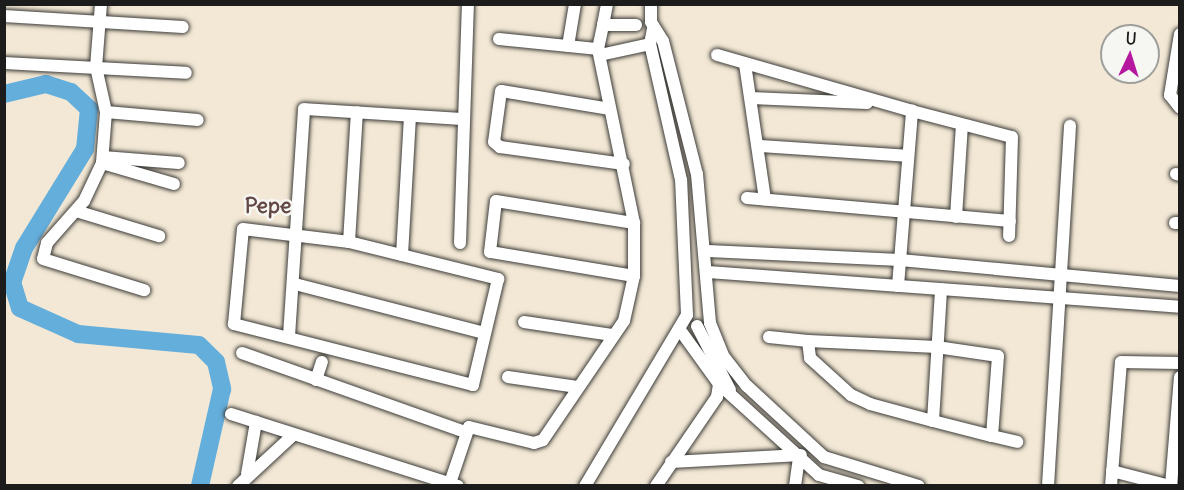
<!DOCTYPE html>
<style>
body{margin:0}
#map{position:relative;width:1184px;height:490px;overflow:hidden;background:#f3e8d5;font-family:Delius,sans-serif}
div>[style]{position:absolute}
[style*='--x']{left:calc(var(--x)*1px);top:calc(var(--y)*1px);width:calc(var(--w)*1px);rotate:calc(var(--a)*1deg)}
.river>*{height:18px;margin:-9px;padding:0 9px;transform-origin:9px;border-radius:9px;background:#64aedc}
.roads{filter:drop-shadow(0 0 2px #3c3b38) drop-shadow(0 0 2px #3c3b38)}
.minor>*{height:12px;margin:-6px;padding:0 6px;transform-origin:6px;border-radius:6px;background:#fff}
span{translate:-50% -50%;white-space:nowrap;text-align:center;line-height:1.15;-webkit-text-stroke:5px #f6f6f2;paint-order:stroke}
.quarter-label{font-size:21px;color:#624745;font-weight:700}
.frame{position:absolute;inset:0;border:6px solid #1c1c1c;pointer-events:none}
.north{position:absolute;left:1100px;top:24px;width:60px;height:60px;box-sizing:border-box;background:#f6f6f2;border:2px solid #9f9f9c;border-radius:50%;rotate:4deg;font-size:16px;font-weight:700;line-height:24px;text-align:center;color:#1c1c1c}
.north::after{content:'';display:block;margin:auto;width:21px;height:27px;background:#b5179e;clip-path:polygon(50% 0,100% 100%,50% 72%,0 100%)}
</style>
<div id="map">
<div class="river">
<div style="--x:4;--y:94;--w:43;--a:-13.4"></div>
<div style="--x:46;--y:84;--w:26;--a:18"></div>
<div style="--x:71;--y:92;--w:25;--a:43"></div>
<div style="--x:89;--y:109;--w:40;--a:95.7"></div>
<div style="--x:85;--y:149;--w:116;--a:121.6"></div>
<div style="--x:24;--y:248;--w:36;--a:109"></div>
<div style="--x:12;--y:282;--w:27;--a:73"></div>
<div style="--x:20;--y:308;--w:64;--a:24.1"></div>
<div style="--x:78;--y:334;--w:121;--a:5.2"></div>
<div style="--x:199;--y:345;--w:24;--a:45"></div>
<div style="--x:216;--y:362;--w:28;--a:77"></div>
<div style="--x:222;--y:389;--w:99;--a:102.8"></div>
</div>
<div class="roads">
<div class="minor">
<div style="--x:101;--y:4;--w:63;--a:94.5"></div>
<div style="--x:96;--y:67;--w:46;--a:77.5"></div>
<div style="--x:106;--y:112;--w:51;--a:94.5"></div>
<div style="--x:102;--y:163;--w:42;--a:115.3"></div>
<div style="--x:84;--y:201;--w:56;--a:131.4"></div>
<div style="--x:47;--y:243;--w:16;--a:104"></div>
<div style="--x:43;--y:259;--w:106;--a:17.1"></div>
<div style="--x:651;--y:4;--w:18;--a:90"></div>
<div style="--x:651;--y:22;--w:22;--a:58"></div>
<div style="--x:663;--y:41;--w:137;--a:75.7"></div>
<div style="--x:697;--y:174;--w:150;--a:85"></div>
<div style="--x:710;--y:323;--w:37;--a:68"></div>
<div style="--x:724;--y:357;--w:37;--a:52"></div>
<div style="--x:747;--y:386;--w:105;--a:42.7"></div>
<div style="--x:824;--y:457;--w:99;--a:17"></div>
<div style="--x:4;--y:16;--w:179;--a:3.5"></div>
<div style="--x:603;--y:25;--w:21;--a:-79"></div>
<div style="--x:1180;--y:34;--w:62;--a:99.3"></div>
<div style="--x:1170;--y:95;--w:16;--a:52"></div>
<div style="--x:499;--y:39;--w:100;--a:5.8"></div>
<div style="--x:568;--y:46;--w:43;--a:-80.5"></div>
<div style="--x:600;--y:55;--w:51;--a:-12.4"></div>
<div style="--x:717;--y:55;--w:203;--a:16"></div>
<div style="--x:4;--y:63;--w:182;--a:3.1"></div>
<div style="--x:745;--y:64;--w:137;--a:81.6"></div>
<div style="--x:751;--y:98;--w:116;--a:2.5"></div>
<div style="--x:610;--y:109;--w:110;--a:-170.6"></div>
<div style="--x:501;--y:91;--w:51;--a:97.8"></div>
<div style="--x:494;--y:142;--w:8;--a:40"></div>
<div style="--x:500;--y:147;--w:125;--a:7.8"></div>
<div style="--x:106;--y:112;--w:92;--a:5"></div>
<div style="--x:759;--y:146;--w:149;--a:3.8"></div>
<div style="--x:103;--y:157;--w:76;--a:4.5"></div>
<div style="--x:102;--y:163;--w:75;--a:16.3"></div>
<div style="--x:1176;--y:174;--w:4;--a:14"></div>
<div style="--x:747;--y:198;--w:264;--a:5"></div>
<div style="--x:76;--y:211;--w:87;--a:16.8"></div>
<div style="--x:956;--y:217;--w:92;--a:-86.3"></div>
<div style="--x:1175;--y:223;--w:5;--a:0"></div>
<div style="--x:243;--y:229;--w:107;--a:7"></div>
<div style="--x:349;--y:242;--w:154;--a:13.9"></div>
<div style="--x:498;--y:279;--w:109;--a:103.3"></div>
<div style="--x:473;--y:385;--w:247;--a:-165.7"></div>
<div style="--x:234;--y:324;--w:95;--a:-84.6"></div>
<div style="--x:349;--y:242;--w:130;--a:-86.5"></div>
<div style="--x:460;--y:243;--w:239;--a:-88.1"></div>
<div style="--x:708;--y:251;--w:192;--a:2.7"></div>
<div style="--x:900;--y:260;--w:281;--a:5.3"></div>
<div style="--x:402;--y:255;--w:139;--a:-86.7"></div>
<div style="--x:708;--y:272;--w:473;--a:4.2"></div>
<div style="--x:634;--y:276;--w:146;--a:-170.5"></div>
<div style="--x:490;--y:252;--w:51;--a:-83.3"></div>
<div style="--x:496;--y:201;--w:140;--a:9.1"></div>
<div style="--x:295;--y:284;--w:196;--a:14.5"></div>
<div style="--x:898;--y:286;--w:176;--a:-85.4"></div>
<div style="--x:912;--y:111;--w:103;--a:14.6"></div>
<div style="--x:1012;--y:137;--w:99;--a:91.7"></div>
<div style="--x:524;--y:322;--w:89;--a:8.4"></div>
<div style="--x:697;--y:326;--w:72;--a:62.7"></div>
<div style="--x:680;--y:330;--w:67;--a:54.2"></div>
<div style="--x:719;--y:384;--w:135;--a:42.3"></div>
<div style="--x:819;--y:475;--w:41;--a:15.8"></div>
<div style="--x:289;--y:336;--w:227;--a:-86.2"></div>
<div style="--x:304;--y:109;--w:160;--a:3.6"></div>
<div style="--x:769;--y:337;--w:39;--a:6"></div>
<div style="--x:242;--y:353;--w:237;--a:19.5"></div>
<div style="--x:508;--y:377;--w:70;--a:8.2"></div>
<div style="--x:316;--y:380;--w:19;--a:-72"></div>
<div style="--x:231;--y:414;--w:238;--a:17.6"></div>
<div style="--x:933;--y:421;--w:132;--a:-86.5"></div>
<div style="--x:992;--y:436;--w:80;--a:-85.7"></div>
<div style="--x:998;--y:356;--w:62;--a:-171.6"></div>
<div style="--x:937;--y:347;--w:129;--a:-177.3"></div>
<div style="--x:808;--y:341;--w:17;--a:83"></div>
<div style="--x:810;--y:358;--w:55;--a:42.1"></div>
<div style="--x:851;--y:395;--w:21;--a:25"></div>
<div style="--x:870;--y:404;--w:65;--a:15.1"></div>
<div style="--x:933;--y:421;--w:61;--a:14.3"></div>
<div style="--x:992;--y:436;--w:26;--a:13"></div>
<div style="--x:671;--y:462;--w:130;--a:-3.1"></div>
<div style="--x:1112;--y:471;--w:60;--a:14.5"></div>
<div style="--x:247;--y:474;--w:53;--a:-80.2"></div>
<div style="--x:450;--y:483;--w:59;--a:-71.3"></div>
<div style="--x:469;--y:427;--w:67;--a:13.8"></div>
<div style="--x:534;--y:443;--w:9;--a:-18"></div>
<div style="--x:543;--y:440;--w:144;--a:-55.8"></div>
<div style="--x:624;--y:321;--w:46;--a:-77.5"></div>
<div style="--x:634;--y:276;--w:53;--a:-90"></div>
<div style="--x:634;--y:223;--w:178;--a:-101.7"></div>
<div style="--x:598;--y:49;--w:25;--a:-78"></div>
<div style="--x:603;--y:25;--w:33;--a:0"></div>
<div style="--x:238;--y:486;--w:75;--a:-42.8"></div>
<div style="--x:585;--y:486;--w:199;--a:-59.2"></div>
<div style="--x:687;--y:315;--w:135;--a:-92.5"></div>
<div style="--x:681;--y:180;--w:139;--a:-102.8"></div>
<div style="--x:650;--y:44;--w:15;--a:-79"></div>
<div style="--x:656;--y:486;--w:108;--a:-55.6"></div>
<div style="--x:717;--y:397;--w:13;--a:-81"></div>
<div style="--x:795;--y:486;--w:30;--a:-82"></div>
<div style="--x:1048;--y:486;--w:361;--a:-86.5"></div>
<div style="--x:1111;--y:486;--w:124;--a:-85.4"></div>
<div style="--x:1121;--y:362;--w:59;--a:1"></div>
<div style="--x:1171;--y:486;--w:109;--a:-85.3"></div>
</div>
</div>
<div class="quarter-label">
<span style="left:268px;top:206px">Pepe</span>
</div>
<div class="frame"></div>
<div class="north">U</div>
</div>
